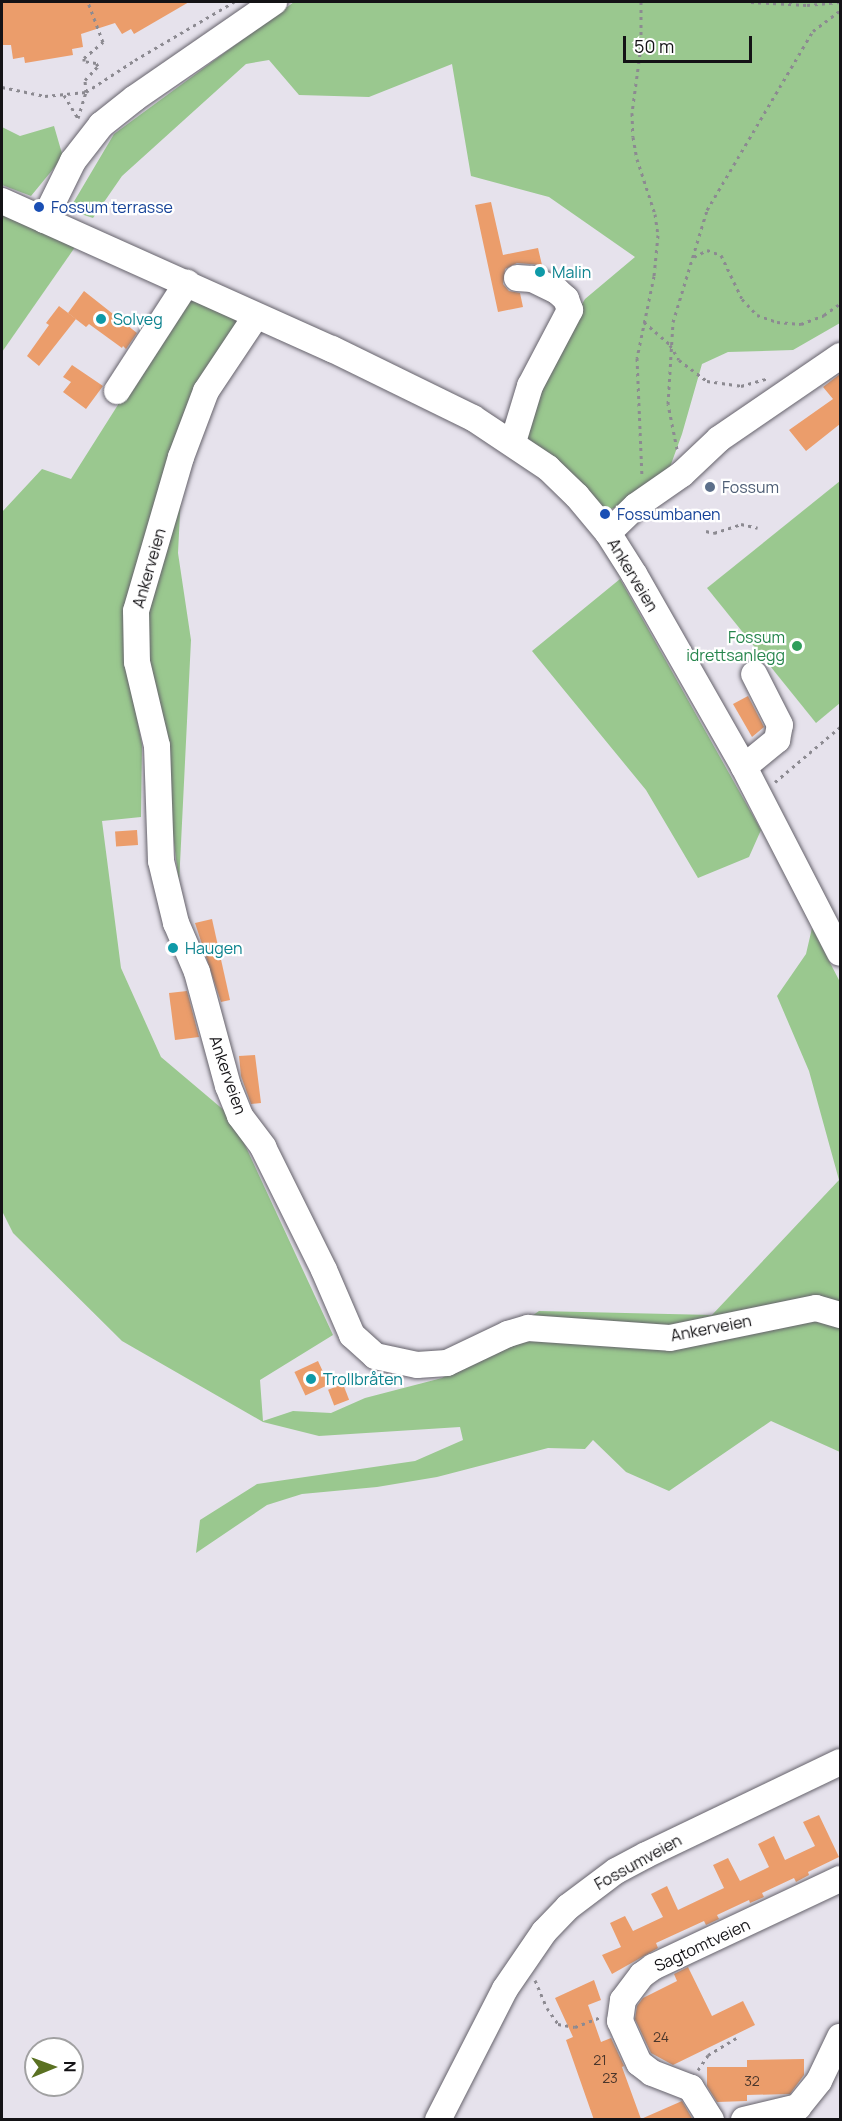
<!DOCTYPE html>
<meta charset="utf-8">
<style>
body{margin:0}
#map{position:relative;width:842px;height:2121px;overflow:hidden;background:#e6e2ec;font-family:Manrope,sans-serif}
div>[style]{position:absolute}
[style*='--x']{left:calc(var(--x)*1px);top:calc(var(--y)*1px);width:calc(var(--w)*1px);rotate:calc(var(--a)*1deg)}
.green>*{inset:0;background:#9ac88f}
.building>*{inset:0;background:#eb9d6b;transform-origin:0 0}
.path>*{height:3px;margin-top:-1.5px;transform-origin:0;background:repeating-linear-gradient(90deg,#8c8a91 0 3px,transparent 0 7.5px)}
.roads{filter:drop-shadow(0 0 2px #65626b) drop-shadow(0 0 2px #65626b)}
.minor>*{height:26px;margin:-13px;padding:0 13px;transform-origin:13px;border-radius:13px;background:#fff}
.dots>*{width:16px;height:16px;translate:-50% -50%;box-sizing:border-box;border:3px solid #fff;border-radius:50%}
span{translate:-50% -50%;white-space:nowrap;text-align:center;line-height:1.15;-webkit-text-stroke:4.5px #fff;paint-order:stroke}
.number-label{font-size:14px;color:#4a362b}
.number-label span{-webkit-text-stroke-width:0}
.transit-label{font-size:16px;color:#164399}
.left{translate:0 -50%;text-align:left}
.culture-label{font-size:16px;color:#0d838f}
.service-label{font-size:16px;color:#4e5e75}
.street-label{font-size:16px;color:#141316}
.leisure-label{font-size:16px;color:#27864d}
.right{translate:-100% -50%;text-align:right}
.frame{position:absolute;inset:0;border:3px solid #141316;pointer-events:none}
.north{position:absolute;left:24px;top:2037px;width:60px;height:60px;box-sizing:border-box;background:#fff;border:2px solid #a1a1a2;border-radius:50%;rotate:89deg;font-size:16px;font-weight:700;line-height:24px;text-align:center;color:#141316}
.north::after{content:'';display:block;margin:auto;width:21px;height:27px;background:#5a7122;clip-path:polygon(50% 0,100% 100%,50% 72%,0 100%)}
.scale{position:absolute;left:623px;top:36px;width:129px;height:27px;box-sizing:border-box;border:3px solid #141316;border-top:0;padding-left:8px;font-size:18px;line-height:21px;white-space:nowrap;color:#141316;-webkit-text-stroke:4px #fff;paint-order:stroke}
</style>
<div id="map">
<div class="green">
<div style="clip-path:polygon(294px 2px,840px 2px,840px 323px,793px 350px,728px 352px,702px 364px,682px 434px,662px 489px,606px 511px,522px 433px,537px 381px,585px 299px,635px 257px,549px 197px,471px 176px,452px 64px,369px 97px,299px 95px,269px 60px,246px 64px,122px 176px,93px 218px,69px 210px,114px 134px)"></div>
<div style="clip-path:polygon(54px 126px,63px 157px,31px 196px,2px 185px,2px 127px,20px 136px)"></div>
<div style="clip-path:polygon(2px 211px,80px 240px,2px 352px)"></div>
<div style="clip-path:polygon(190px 291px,238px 320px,126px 660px,142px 745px,141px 817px,102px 821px,121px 968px,161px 1057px,232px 1117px,333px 1335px,260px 1380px,263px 1421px,293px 1411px,331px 1413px,365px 1398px,442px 1378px,539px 1311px,712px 1315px,839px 1180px,809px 1071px,777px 996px,806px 954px,812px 928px,840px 982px,840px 1452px,771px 1421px,669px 1491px,626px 1472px,593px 1440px,585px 1449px,548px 1448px,437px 1477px,377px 1487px,302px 1494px,267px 1505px,196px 1553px,200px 1520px,257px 1484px,415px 1461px,463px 1440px,460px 1427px,319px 1436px,263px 1422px,122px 1341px,13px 1233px,2px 1211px,2px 512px,42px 469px,71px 479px)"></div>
<div style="clip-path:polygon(182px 473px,178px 553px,191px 640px,179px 884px,162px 742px,143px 657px,143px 611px)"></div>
<div style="clip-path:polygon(840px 481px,840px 703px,816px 723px,707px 588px)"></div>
<div style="clip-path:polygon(620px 579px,761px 830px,749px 857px,698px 878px,646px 790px,532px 651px)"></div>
</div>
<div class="building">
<div style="clip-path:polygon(2px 2px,189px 2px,134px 34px,131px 29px,122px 34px,115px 23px,81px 34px,83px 47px,72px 49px,73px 55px,25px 63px,24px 57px,13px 59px,11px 45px,2px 45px)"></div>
<div style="clip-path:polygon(491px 202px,503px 255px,538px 248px,542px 265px,517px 263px,505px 269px,503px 284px,509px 291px,520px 293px,523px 307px,498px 312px,475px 205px)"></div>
<div style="clip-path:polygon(84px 291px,137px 333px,126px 349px,123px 346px,122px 348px,89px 324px,86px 327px,68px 313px)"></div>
<div style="clip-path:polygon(59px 306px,76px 319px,39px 366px,27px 356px,49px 325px,46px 323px)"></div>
<div style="clip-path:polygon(72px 365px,103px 386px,86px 409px,63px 392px,71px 382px,63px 377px)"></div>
<div style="clip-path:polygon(840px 374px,840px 424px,806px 451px,789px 430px,833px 399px,823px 387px)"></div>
<div style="clip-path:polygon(748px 696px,764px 727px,752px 737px,733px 704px)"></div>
<div style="left:137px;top:830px;width:15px;height:22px;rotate:86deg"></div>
<div style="clip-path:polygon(212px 919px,230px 1000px,221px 1002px,195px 923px)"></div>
<div style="clip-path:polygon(187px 991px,199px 1037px,175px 1040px,169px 993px)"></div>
<div style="clip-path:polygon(255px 1055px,261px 1103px,251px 1104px,241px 1076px,239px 1056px)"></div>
<div style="left:318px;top:1361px;width:26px;height:26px;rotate:65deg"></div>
<div style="left:343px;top:1384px;width:17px;height:16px;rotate:69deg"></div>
<div style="clip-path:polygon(819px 1815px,839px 1857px,808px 1872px,809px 1875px,796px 1882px,794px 1878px,762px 1893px,764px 1897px,750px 1903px,749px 1900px,717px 1915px,719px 1919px,706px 1925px,704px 1921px,656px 1943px,658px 1948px,612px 1974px,602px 1955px,621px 1947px,610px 1923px,625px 1916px,633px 1931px,663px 1917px,651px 1894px,667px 1886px,678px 1910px,724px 1888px,713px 1865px,728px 1858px,740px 1881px,769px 1867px,758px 1844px,774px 1836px,785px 1860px,815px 1846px,803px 1822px)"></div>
<div style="clip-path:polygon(688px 1967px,712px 2016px,743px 2001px,755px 2025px,673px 2065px,651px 2053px,635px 2019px,637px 2006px,643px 1998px,677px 1981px,674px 1974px)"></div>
<div style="clip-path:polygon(594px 1980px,601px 2000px,588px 2005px,601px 2042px,611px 2038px,624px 2066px,622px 2067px,641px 2119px,682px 2101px,693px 2120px,594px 2120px,566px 2040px,573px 2037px,555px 1998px)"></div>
<div style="clip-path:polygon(804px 2059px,804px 2075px,790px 2094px,747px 2095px,747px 2101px,717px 2102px,707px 2086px,707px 2067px,747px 2067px,747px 2060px)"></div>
</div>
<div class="path">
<div style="--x:641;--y:2;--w:44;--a:90"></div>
<div style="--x:641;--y:46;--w:68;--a:97.7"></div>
<div style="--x:632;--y:113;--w:24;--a:88"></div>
<div style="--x:633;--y:137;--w:22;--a:80"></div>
<div style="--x:637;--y:159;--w:58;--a:71.9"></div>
<div style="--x:655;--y:214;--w:21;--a:82"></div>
<div style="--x:658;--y:235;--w:41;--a:95.6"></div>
<div style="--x:654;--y:276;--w:84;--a:101.7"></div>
<div style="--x:637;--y:358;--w:118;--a:87.6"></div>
<div style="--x:751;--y:2;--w:56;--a:3.1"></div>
<div style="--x:807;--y:5;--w:33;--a:-5"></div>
<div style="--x:2;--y:87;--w:44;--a:11.8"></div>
<div style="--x:45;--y:96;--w:41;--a:-5.6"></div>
<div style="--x:86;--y:92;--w:59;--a:-33.1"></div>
<div style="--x:135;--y:60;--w:115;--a:-30.4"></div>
<div style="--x:64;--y:95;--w:26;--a:59"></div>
<div style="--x:78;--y:118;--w:27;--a:-73"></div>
<div style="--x:86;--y:92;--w:12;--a:-95"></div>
<div style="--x:85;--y:80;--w:19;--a:-47"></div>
<div style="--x:98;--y:66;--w:4;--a:-124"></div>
<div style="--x:96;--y:63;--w:12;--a:-171"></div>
<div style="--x:84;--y:61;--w:3;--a:-90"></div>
<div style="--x:84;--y:58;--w:25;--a:-40"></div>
<div style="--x:103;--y:42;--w:43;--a:-110.6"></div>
<div style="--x:694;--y:257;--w:15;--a:-28"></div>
<div style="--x:707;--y:250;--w:15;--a:20"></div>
<div style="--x:721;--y:255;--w:49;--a:64.5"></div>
<div style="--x:742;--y:299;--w:22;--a:47"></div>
<div style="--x:757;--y:315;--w:21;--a:19"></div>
<div style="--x:777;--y:322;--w:24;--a:5"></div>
<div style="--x:801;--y:324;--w:25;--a:-21"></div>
<div style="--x:824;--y:315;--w:19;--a:-35"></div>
<div style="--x:644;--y:322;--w:35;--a:41"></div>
<div style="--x:670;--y:345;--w:17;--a:59"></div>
<div style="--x:679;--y:360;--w:35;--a:37"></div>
<div style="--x:707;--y:381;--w:34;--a:8"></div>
<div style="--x:741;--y:386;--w:26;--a:-16"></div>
<div style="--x:677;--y:449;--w:46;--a:-101.3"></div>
<div style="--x:668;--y:404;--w:82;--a:-86.5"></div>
<div style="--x:673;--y:322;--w:117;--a:-73.1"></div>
<div style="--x:707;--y:210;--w:208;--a:-59.4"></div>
<div style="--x:813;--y:31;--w:34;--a:-37"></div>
<div style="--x:706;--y:531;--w:8;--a:14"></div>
<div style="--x:714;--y:533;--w:28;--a:-18"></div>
<div style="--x:741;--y:524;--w:17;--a:13"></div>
<div style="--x:775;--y:782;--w:85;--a:-40.2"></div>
<div style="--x:535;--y:1980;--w:30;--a:67"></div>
<div style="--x:547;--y:2008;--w:19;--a:55"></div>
<div style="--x:558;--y:2024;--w:17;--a:10"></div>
<div style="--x:575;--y:2027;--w:28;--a:-21"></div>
<div style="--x:698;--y:2070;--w:18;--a:-56"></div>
<div style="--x:708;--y:2055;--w:33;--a:-31"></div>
</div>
<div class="roads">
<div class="minor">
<div style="--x:2;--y:201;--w:362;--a:24.2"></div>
<div style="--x:332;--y:349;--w:157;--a:26.1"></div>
<div style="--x:473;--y:418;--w:90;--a:33.7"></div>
<div style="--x:548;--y:468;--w:40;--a:44"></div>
<div style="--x:577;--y:496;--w:48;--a:50"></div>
<div style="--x:608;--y:533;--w:49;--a:57.6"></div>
<div style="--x:634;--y:574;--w:222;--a:60.3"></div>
<div style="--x:744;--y:767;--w:209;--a:62.7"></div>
<div style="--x:44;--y:220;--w:66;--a:-63.8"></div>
<div style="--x:73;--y:161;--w:46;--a:-52.1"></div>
<div style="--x:101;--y:125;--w:43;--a:-38.5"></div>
<div style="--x:135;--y:98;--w:169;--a:-34.6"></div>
<div style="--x:256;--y:316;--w:90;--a:123.7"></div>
<div style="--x:206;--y:391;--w:71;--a:110.7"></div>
<div style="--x:181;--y:457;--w:160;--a:106.3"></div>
<div style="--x:136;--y:611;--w:51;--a:88.9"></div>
<div style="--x:137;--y:662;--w:86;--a:76.6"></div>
<div style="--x:157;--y:746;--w:115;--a:88"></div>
<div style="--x:161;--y:861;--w:64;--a:76.4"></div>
<div style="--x:176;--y:923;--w:53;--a:66.8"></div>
<div style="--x:197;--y:972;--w:118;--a:74.8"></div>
<div style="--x:228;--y:1086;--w:32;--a:68"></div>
<div style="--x:240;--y:1116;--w:39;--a:53"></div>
<div style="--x:263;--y:1147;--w:137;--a:63.6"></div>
<div style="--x:324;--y:1270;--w:71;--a:66.7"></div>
<div style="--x:352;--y:1335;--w:31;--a:42"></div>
<div style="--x:375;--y:1356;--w:43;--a:12.1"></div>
<div style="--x:417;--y:1365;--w:30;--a:-4"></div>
<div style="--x:447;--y:1363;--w:68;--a:-25.4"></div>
<div style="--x:508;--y:1334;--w:21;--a:-17"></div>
<div style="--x:528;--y:1328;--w:142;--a:4"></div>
<div style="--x:670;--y:1338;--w:149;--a:-11.6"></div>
<div style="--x:816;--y:1308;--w:25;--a:16"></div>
<div style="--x:117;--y:391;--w:129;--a:-57.1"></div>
<div style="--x:513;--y:442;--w:59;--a:-73.1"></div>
<div style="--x:530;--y:386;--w:86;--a:-62.2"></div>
<div style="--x:570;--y:310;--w:12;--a:-110"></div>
<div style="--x:566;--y:299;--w:12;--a:-138"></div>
<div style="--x:557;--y:291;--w:28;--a:-154"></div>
<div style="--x:532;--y:279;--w:15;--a:-176"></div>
<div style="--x:608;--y:533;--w:39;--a:-44"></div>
<div style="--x:636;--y:506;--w:56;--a:-34.8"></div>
<div style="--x:682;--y:474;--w:51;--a:-43.4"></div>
<div style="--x:719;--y:439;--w:147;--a:-34.4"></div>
<div style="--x:744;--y:767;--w:43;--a:-39.3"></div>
<div style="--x:777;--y:740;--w:15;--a:-79"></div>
<div style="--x:780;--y:725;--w:57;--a:-117"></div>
<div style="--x:438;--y:2120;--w:147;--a:-62.9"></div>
<div style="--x:505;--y:1989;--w:69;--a:-55.6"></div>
<div style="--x:544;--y:1932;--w:35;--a:-46"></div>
<div style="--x:568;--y:1907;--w:60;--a:-36.9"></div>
<div style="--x:616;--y:1871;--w:34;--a:-28"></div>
<div style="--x:646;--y:1855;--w:215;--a:-25.6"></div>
<div style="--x:711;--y:2120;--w:38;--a:-122"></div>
<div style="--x:691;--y:2088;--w:42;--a:-159"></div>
<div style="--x:652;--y:2073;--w:16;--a:-142"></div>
<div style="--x:639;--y:2063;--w:46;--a:-114.3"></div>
<div style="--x:620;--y:2021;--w:21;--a:-82"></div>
<div style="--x:623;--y:2000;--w:31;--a:-53"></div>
<div style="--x:642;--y:1975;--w:14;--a:-36"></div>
<div style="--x:653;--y:1967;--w:207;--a:-25.2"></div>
<div style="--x:744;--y:2120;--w:56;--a:-13.5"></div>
<div style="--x:798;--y:2107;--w:33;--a:-51"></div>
<div style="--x:819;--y:2081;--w:49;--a:-64.5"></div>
</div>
</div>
<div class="dots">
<div style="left:39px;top:207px;background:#1a4fb4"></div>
<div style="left:540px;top:272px;background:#0f9aa8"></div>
<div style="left:101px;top:319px;background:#0f9aa8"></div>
<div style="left:710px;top:487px;background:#5c6f8a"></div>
<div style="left:605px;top:514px;background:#1a4fb4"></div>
<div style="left:797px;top:646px;background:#2e9e5b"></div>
<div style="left:173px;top:948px;background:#0f9aa8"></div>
<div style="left:311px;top:1379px;background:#0f9aa8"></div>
</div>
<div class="number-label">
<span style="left:661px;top:2037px">24</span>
<span style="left:600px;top:2060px">21</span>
<span style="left:610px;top:2078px">23</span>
<span style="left:752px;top:2081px">32</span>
</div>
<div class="transit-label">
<span class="left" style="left:51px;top:207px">Fossum terrasse</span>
<span class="left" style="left:617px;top:514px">Fossumbanen</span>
</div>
<div class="culture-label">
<span class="left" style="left:552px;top:272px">Malin</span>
<span class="left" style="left:113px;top:319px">Solveg</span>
<span class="left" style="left:185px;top:948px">Haugen</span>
<span class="left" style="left:323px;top:1379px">Trollbråten</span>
</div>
<div class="service-label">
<span class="left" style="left:722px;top:487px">Fossum</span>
</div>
<div class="street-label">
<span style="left:149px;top:568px;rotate:-74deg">Ankerveien</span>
<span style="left:633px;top:575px;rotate:59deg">Ankerveien</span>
<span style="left:228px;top:1075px;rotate:71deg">Ankerveien</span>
<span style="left:711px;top:1328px;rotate:-11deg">Ankerveien</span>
<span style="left:638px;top:1862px;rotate:-29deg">Fossumveien</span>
<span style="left:702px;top:1945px;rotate:-25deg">Sagtomtveien</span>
</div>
<div class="leisure-label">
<span class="right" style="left:785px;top:646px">Fossum<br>idrettsanlegg</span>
</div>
<div class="frame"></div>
<div class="north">N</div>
<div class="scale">50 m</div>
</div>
